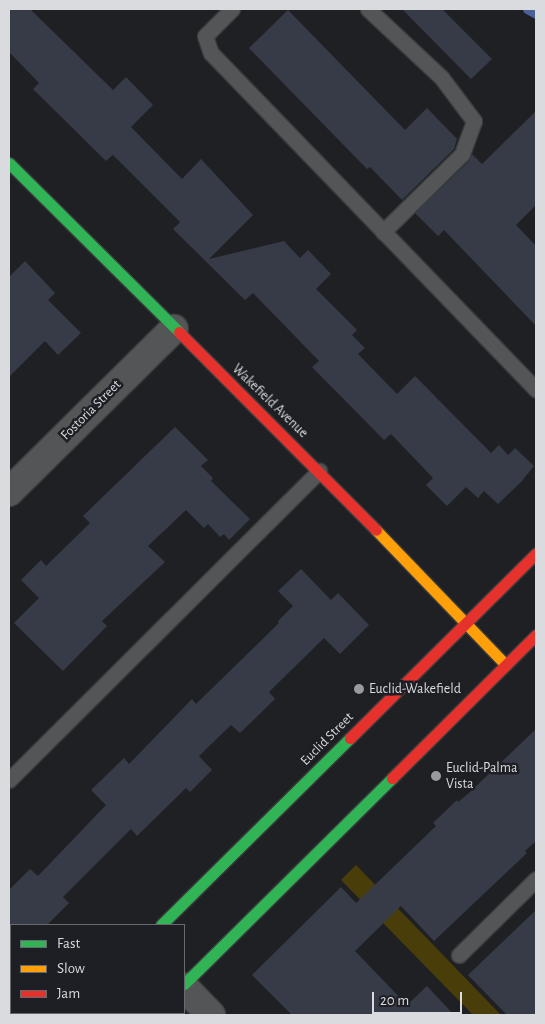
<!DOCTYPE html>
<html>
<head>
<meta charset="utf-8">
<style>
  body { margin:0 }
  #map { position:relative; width:545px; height:1024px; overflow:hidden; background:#1e2023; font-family:"Alegreya Sans",sans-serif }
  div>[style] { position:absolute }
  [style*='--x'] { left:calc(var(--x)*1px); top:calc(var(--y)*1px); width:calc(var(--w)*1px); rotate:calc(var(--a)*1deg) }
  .green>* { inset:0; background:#493d09 }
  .stream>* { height:9px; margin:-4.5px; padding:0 4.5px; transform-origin:4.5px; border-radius:4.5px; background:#4a6297 }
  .building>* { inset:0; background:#373b47 }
  .roads { filter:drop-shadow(1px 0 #3a3c3e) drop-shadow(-1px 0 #3a3c3e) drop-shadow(0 1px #3a3c3e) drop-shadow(0 -1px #3a3c3e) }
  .lane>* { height:15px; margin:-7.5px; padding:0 7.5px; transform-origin:7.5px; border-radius:7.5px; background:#545557 }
  .street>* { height:28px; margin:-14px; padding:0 14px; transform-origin:14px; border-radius:14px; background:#545557 }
  .fast>* { height:11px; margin:-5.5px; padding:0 5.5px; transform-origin:5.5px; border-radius:5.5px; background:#30b455 }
  .slow>* { height:11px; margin:-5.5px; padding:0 5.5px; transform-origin:5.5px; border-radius:5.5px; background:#ff9f0a }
  .jam>* { height:11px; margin:-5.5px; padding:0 5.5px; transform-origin:5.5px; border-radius:5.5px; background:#e5322d }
  .dots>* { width:14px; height:14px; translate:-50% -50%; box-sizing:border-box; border:2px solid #1d1f24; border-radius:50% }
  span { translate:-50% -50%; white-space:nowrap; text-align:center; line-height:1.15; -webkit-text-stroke:5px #1d1f24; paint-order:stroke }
  .street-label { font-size:14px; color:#dadbde }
  .poi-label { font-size:14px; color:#dadbde }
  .left { translate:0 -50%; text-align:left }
  .frame { position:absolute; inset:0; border:10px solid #dadbde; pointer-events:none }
  .legend { position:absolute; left:10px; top:924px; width:175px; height:90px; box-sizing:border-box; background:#1d1f24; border:1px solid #696a6e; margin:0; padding:6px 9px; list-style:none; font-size:15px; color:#dadbde }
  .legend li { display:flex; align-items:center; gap:10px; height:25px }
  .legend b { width:25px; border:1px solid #696a6e }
  .scale { position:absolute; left:372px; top:992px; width:90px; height:22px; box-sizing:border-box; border:2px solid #dadbde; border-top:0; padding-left:6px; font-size:15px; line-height:18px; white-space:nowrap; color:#dadbde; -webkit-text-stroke:4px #1d1f24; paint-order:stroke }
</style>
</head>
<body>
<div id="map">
  <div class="green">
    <div style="clip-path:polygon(356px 865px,501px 1015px,473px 1015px,341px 880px)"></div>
  </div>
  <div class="stream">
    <div style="--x:527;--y:9;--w:10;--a:29"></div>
  </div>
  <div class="building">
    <div style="clip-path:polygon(9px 9px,30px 9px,113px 90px,126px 77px,153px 105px,131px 127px,182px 179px,201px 159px,253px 215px,209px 259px,284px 241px,300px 258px,308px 250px,331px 274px,316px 289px,357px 330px,352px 335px,365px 348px,358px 354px,397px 394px,415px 376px,491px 453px,499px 445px,508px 455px,515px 448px,534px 466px,521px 482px,498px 504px,484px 491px,478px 498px,466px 487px,447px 506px,426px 485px,433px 478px,391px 434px,384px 440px,312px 367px,319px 361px,253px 293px,245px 300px,173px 229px,180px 222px,113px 155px,106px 161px,33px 89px,39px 83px,9px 52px)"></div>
    <div style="clip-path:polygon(402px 9px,442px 9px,492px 59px,471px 79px)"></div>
    <div style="clip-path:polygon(288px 10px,405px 130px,427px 108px,457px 139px,454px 149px,402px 200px,370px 167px,367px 169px,249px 48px)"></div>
    <div style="clip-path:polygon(536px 111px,536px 205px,516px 225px,536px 246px,536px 326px,444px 230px,438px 236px,415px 213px,469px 161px,472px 154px,482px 164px)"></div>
    <div style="clip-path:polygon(25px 261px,55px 293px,48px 300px,81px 333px,58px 355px,45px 341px,9px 377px,9px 277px)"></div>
    <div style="clip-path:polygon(175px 427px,208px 460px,201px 466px,213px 478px,211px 481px,250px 519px,229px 540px,224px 534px,220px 537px,208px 524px,204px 528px,186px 510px,148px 546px,165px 562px,102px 621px,107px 626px,63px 671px,14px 623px,39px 598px,21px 580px,41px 560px,46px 566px,90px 523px,83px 516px)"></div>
    <div style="clip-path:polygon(301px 569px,331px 600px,338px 593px,369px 625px,340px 654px,324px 638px,269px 692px,275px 699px,240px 733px,231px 725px,199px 756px,212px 770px,190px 792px,186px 788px,137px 836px,131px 829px,63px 897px,69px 903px,47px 925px,9px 925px,9px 890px,30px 869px,38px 876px,106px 805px,91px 790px,124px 758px,129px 764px,192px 699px,196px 704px,279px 623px,278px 621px,293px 606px,278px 591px)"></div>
    <div style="clip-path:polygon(536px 729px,536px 841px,525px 851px,527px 853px,434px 941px,401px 906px,355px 951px,407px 1005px,427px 986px,454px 1015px,292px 1015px,252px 975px,341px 887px,356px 903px,436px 826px,433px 823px,457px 800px,458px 802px,469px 793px)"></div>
    <div style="clip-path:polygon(536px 910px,536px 1015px,507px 1015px,468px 975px)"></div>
  </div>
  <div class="roads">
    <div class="lane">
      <div style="--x:232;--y:9;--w:38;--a:135"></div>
      <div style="--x:205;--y:36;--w:18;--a:71"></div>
      <div style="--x:211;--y:53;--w:468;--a:46"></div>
      <div style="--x:368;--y:9;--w:100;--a:43"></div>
      <div style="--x:441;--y:77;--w:55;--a:53.1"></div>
      <div style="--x:474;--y:121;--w:35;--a:110"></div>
      <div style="--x:462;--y:154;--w:111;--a:135.4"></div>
      <div style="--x:9;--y:780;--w:438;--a:-44.9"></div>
      <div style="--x:459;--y:955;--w:108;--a:-44.6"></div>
    </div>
    <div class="street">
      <div style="--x:9;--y:492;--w:232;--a:-44.7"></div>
      <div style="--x:184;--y:987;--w:39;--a:46"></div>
    </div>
    <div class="fast">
      <div style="--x:9;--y:163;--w:240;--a:44.8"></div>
      <div style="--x:161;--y:925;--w:266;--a:-44.7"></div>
      <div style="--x:184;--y:984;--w:293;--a:-44.7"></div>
    </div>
    <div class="slow">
      <div style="--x:376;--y:530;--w:187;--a:46.1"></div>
      <div style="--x:70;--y:1015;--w:3;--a:-45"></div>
      <div style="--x:152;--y:1015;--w:4;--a:-34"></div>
    </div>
    <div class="jam">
      <div style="--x:179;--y:332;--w:279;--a:45.1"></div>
      <div style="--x:350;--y:738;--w:262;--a:-44.8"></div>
      <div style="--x:392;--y:778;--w:203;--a:-44.8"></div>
    </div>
  </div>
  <div class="dots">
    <div style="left:359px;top:689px;background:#989a9d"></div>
    <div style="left:436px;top:776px;background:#989a9d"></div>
  </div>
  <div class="street-label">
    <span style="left:270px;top:401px;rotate:44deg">Wakefield Avenue</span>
    <span style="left:91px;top:410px;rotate:-45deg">Fostoria Street</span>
    <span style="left:327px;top:739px;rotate:-45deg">Euclid Street</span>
  </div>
  <div class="poi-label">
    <span class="left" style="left:369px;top:689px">Euclid-Wakefield</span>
    <span class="left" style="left:446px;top:776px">Euclid-Palma<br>Vista</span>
  </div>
  <div class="frame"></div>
  <ul class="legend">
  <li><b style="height:6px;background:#30b455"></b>Fast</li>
  <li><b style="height:6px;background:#ff9f0a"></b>Slow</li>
  <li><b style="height:6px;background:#e5322d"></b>Jam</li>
  </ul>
  <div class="scale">20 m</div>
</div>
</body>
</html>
